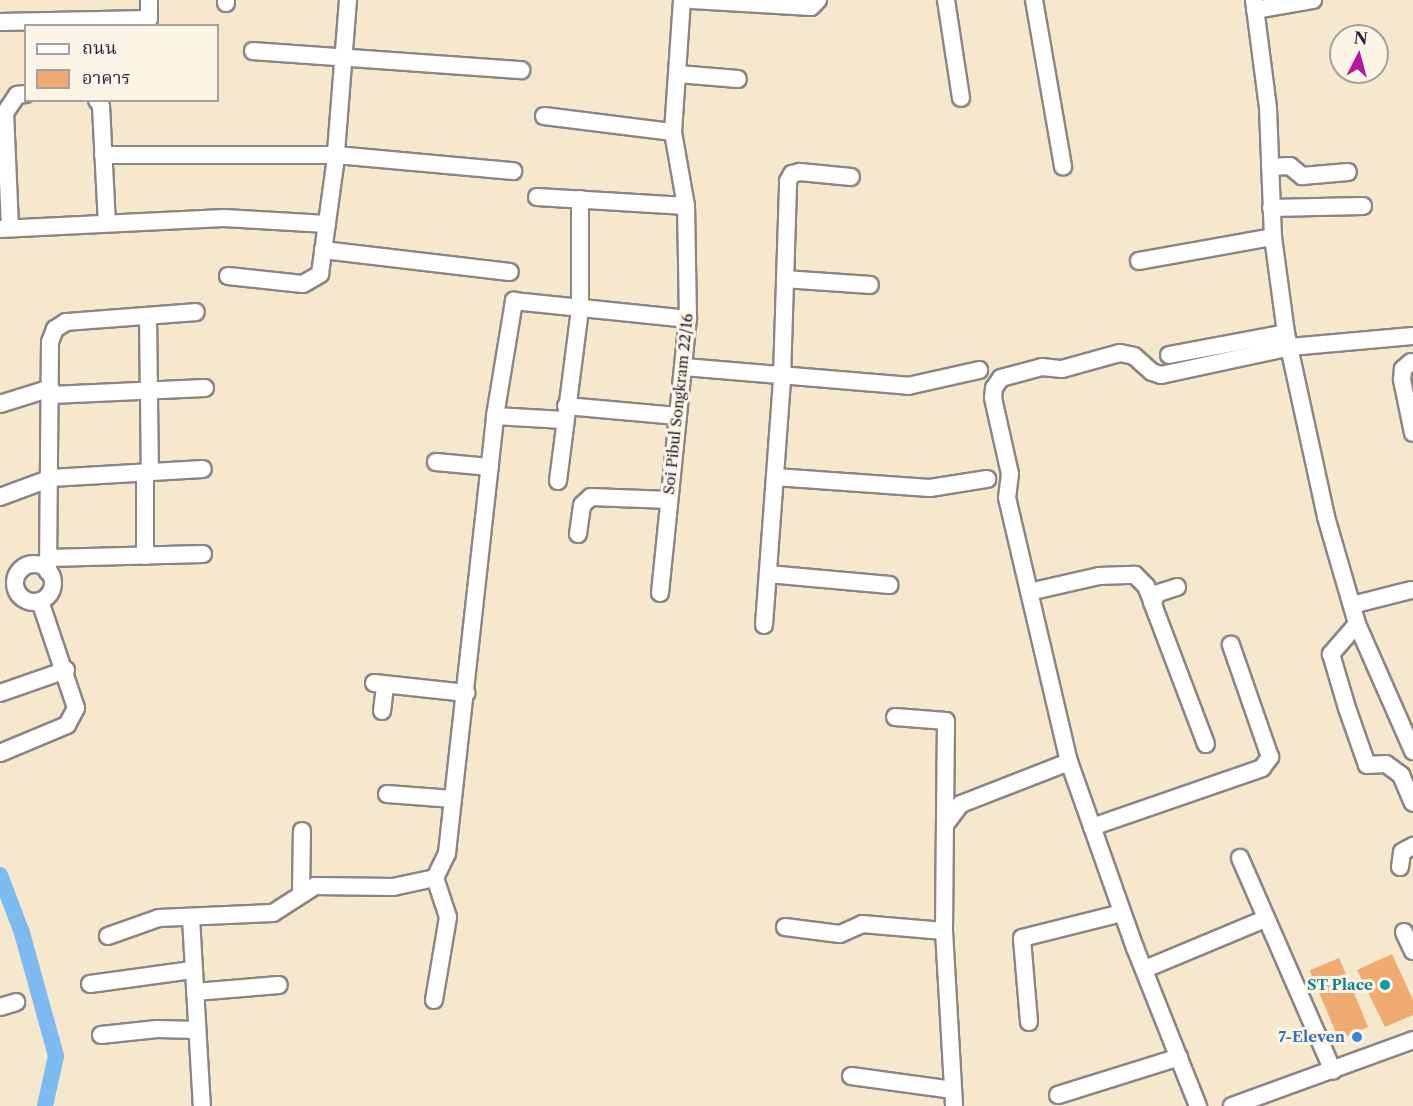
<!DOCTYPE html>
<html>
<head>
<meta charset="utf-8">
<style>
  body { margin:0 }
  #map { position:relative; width:1413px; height:1106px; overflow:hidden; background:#f5e8cd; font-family:"Libre Caslon Text","Noto Serif Thai",serif }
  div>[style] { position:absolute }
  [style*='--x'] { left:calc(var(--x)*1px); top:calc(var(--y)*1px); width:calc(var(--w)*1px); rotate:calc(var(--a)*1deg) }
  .canal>* { height:16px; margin:-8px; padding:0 8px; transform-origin:8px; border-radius:8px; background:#7cbbf0 }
  .building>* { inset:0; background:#f0ab73; transform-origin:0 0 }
  .roads { filter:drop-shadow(2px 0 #8c8584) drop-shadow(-2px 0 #8c8584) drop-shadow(0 2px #8c8584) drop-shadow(0 -2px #8c8584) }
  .minor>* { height:16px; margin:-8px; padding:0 8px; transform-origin:8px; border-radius:8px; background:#fff }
  .minor>.ring { margin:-8px; padding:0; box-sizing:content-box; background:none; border:16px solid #fff; border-radius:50% }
  .dots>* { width:16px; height:16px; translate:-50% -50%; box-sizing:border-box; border:3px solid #fcf5e5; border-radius:50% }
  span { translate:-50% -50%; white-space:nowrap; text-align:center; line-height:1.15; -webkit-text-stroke:6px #fcf5e5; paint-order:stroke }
  .street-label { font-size:15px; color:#22223b }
  .culture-label { font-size:15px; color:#0d838f; font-weight:700 }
  .right { translate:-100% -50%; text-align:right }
  .shop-label { font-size:15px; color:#366cbe; font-weight:700 }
  .legend { position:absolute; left:24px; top:24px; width:195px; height:78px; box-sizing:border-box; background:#fcf5e5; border:2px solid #a5a1a1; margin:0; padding:8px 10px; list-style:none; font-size:18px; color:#22223b }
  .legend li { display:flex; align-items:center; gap:12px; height:30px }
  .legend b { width:30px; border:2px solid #a5a1a1 }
  .north { position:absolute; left:1329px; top:24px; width:60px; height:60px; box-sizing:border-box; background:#fcf5e5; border:2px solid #a5a1a1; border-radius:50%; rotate:6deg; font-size:16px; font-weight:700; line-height:24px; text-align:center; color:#22223b }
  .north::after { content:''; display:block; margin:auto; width:21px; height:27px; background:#b5179e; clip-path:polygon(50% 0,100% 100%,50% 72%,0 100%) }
</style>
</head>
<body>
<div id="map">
  <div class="canal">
    <div style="--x:0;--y:875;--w:62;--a:69.2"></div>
    <div style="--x:22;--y:933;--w:128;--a:74.5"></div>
    <div style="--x:56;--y:1056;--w:51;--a:102.4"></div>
  </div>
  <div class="building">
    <div style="clip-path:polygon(1392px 954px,1413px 1000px,1413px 1015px,1385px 1027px,1357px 970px)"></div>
    <div style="left:1339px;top:958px;width:75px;height:32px;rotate:67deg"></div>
  </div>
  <div class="roads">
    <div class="minor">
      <div style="--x:692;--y:0;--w:119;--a:3.4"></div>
      <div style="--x:811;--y:7;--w:10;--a:-45"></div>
      <div style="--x:946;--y:0;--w:99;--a:81.3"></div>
      <div style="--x:1034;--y:0;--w:169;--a:80.1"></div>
      <div style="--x:1254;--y:0;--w:109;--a:82.6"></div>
      <div style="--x:1268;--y:108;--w:129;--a:87.8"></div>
      <div style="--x:1273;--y:237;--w:97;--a:82.3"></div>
      <div style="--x:1286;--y:333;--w:188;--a:77.7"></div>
      <div style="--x:1326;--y:517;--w:111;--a:73.8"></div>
      <div style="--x:1357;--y:624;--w:139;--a:66.2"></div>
      <div style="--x:226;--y:3;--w:3;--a:-90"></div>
      <div style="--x:1255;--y:10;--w:59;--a:-9.8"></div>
      <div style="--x:0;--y:22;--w:149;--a:-1.2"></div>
      <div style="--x:149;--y:19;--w:19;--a:-90"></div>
      <div style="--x:253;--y:51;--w:269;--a:4.1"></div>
      <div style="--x:678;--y:74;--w:60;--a:4.8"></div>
      <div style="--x:97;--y:100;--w:7;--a:56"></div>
      <div style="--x:101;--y:106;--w:117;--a:87.1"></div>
      <div style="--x:544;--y:116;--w:130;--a:7.1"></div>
      <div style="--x:103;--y:155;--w:233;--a:0"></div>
      <div style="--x:336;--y:155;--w:178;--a:5.2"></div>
      <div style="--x:1270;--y:167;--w:20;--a:-3"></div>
      <div style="--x:1290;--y:166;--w:16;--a:40"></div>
      <div style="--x:1302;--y:176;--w:46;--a:-5"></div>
      <div style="--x:537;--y:197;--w:149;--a:3.5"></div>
      <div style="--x:1271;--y:208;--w:92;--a:-1.2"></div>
      <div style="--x:10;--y:227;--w:114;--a:-92.5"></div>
      <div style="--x:5;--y:113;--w:22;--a:-56"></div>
      <div style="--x:17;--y:95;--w:9;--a:-6"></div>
      <div style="--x:0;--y:229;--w:224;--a:-2.8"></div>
      <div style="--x:224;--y:218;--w:103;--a:3.3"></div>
      <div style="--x:323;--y:250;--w:188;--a:6.7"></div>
      <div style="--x:1139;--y:261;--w:136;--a:-10.2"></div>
      <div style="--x:228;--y:276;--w:75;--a:6.1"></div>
      <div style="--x:303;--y:284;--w:20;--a:-30"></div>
      <div style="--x:320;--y:274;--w:110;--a:-82.2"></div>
      <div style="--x:335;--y:165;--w:166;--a:-85.5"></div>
      <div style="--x:785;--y:279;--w:85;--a:4"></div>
      <div style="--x:148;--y:316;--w:156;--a:89.3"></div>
      <div style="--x:1169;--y:355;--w:119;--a:-10.6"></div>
      <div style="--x:1411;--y:362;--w:11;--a:139"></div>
      <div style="--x:1403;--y:369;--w:11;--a:95"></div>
      <div style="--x:1402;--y:380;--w:54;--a:78.3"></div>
      <div style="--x:684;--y:367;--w:225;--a:4.8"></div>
      <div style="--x:908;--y:386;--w:73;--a:-12.7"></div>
      <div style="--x:51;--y:395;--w:154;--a:-2.6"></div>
      <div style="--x:0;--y:404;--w:53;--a:-17.4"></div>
      <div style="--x:566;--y:406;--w:112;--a:5.1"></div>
      <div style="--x:495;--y:416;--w:69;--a:3.3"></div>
      <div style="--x:436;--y:462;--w:54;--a:5.3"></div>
      <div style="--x:145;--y:472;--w:84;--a:90"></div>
      <div style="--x:775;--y:477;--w:155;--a:4.1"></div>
      <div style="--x:930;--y:488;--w:58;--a:-9"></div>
      <div style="--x:558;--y:481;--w:173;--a:-82.7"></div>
      <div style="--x:580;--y:309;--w:110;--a:-90"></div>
      <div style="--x:0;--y:497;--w:54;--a:-20.4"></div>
      <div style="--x:51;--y:478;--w:152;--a:-3.4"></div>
      <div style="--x:578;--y:534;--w:29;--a:-82"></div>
      <div style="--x:582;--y:505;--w:12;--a:-42"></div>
      <div style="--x:591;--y:497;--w:78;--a:2.2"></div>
      <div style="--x:48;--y:558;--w:155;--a:-1.5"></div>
      <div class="ring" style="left:15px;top:564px;width:22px;height:22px"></div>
      <div style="--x:48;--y:572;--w:230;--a:-89.5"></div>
      <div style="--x:50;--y:342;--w:14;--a:-69"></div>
      <div style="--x:55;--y:329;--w:13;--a:-32"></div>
      <div style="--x:66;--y:322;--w:130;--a:-4.4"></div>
      <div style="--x:768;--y:574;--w:122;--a:5.2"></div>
      <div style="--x:1177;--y:587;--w:20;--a:162"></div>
      <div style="--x:1158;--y:593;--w:11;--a:124"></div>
      <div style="--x:1152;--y:602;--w:152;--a:69.2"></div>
      <div style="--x:1029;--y:592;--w:72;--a:-12.9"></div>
      <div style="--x:1099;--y:576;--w:36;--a:-2"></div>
      <div style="--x:1135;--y:575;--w:16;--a:45"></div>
      <div style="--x:1146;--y:586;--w:22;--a:68"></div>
      <div style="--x:660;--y:593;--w:275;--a:-84.2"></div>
      <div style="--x:688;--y:319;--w:113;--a:-91"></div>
      <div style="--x:686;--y:206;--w:75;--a:-100"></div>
      <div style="--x:673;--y:132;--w:132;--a:-86.1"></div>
      <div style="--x:1352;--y:605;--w:61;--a:-14.3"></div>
      <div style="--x:1357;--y:624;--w:40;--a:131"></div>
      <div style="--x:1331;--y:654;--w:56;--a:73.5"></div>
      <div style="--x:1347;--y:708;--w:60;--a:70.7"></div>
      <div style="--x:1367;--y:765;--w:19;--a:-3"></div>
      <div style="--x:1386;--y:764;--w:19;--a:36"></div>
      <div style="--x:1401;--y:775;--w:30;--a:67"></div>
      <div style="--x:764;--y:625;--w:249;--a:-85.8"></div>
      <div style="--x:782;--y:377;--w:196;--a:-88.2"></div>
      <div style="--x:788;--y:181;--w:8;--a:-60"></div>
      <div style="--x:792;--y:174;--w:8;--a:-14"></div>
      <div style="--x:800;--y:172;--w:51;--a:5.6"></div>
      <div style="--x:374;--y:683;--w:93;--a:6.2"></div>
      <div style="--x:0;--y:693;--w:70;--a:-19.2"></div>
      <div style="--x:382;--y:711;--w:26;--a:-83"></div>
      <div style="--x:895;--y:717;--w:51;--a:4.5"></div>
      <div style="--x:946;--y:721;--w:104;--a:90.6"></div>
      <div style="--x:0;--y:753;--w:73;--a:-22.7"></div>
      <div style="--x:67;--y:725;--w:19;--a:-62"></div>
      <div style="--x:76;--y:708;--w:113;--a:-108.6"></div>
      <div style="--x:387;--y:794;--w:66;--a:4.3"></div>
      <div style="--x:1092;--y:827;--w:180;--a:-19.1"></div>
      <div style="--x:1262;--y:768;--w:14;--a:-54"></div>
      <div style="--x:1270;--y:757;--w:119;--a:-109.2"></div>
      <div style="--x:1240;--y:858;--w:232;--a:66.4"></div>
      <div style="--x:1400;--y:867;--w:15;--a:-82"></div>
      <div style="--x:1402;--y:852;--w:13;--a:-29"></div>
      <div style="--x:301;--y:893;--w:62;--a:-89.1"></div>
      <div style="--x:191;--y:918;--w:188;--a:86.7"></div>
      <div style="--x:785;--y:927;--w:55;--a:7.3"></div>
      <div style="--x:840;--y:934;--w:24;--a:-24"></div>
      <div style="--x:862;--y:924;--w:82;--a:4.9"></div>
      <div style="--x:944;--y:931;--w:175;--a:86.7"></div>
      <div style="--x:944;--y:931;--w:106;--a:-89.5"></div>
      <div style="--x:945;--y:825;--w:26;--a:-53"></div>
      <div style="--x:961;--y:804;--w:116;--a:-21.3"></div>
      <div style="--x:1404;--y:932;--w:21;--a:65"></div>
      <div style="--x:108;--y:936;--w:54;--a:-19.4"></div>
      <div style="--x:159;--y:918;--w:114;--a:-2.5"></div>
      <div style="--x:273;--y:913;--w:50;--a:-32.7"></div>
      <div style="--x:315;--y:886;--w:78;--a:0.7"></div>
      <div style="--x:393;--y:887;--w:43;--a:-12.1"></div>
      <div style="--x:435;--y:878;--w:28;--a:-64"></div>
      <div style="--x:447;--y:853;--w:440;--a:-83.7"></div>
      <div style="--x:495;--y:416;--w:117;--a:-80.6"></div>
      <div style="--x:514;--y:301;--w:175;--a:5.9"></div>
      <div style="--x:1145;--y:969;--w:130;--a:-22.6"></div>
      <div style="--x:90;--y:984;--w:103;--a:-7.8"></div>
      <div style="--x:195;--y:992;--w:84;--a:-4.8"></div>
      <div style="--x:434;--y:1000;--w:84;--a:-80.4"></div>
      <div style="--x:448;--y:917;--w:41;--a:-108.4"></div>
      <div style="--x:0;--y:1007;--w:17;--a:-17"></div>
      <div style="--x:1029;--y:1022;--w:84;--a:-94.8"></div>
      <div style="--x:1022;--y:938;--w:103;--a:-14"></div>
      <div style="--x:101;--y:1035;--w:56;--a:-6.1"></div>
      <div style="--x:157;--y:1029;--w:40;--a:1.4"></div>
      <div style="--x:851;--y:1076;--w:103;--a:7.8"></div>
      <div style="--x:1058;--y:1095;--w:127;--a:-17.4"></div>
      <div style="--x:1198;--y:1106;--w:170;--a:-111.7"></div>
      <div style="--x:1135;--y:948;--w:197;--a:-109.5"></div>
      <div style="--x:1069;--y:762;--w:271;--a:-103.2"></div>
      <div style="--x:1007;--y:498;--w:24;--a:-83"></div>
      <div style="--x:1010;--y:474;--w:78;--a:-102.6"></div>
      <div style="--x:993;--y:398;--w:10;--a:-84"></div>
      <div style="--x:994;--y:388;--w:12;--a:-55"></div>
      <div style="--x:1001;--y:378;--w:42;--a:-15"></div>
      <div style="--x:1042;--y:367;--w:20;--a:6"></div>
      <div style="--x:1062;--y:369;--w:60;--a:-15.4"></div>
      <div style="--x:1120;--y:353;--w:14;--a:12"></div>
      <div style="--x:1134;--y:356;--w:24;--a:42"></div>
      <div style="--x:1152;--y:372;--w:9;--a:18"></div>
      <div style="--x:1161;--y:375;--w:132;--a:-12.2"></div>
      <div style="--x:1290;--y:347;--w:123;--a:-5.1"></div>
      <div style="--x:1232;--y:1106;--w:193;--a:-20"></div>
    </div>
  </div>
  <div class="dots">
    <div style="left:1385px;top:985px;background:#0f9aa8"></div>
    <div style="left:1357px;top:1037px;background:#3f7fe0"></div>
  </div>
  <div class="street-label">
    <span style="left:678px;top:404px;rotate:-84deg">Soi Pibul Songkram 22/16</span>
  </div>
  <div class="culture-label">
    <span class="right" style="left:1373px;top:985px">ST Place</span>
  </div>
  <div class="shop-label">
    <span class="right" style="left:1345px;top:1037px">7-Eleven</span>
  </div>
  <ul class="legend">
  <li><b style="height:8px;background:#fff"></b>ถนน</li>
  <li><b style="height:16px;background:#f0ab73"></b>อาคาร</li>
  </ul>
  <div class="north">N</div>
</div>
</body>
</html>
